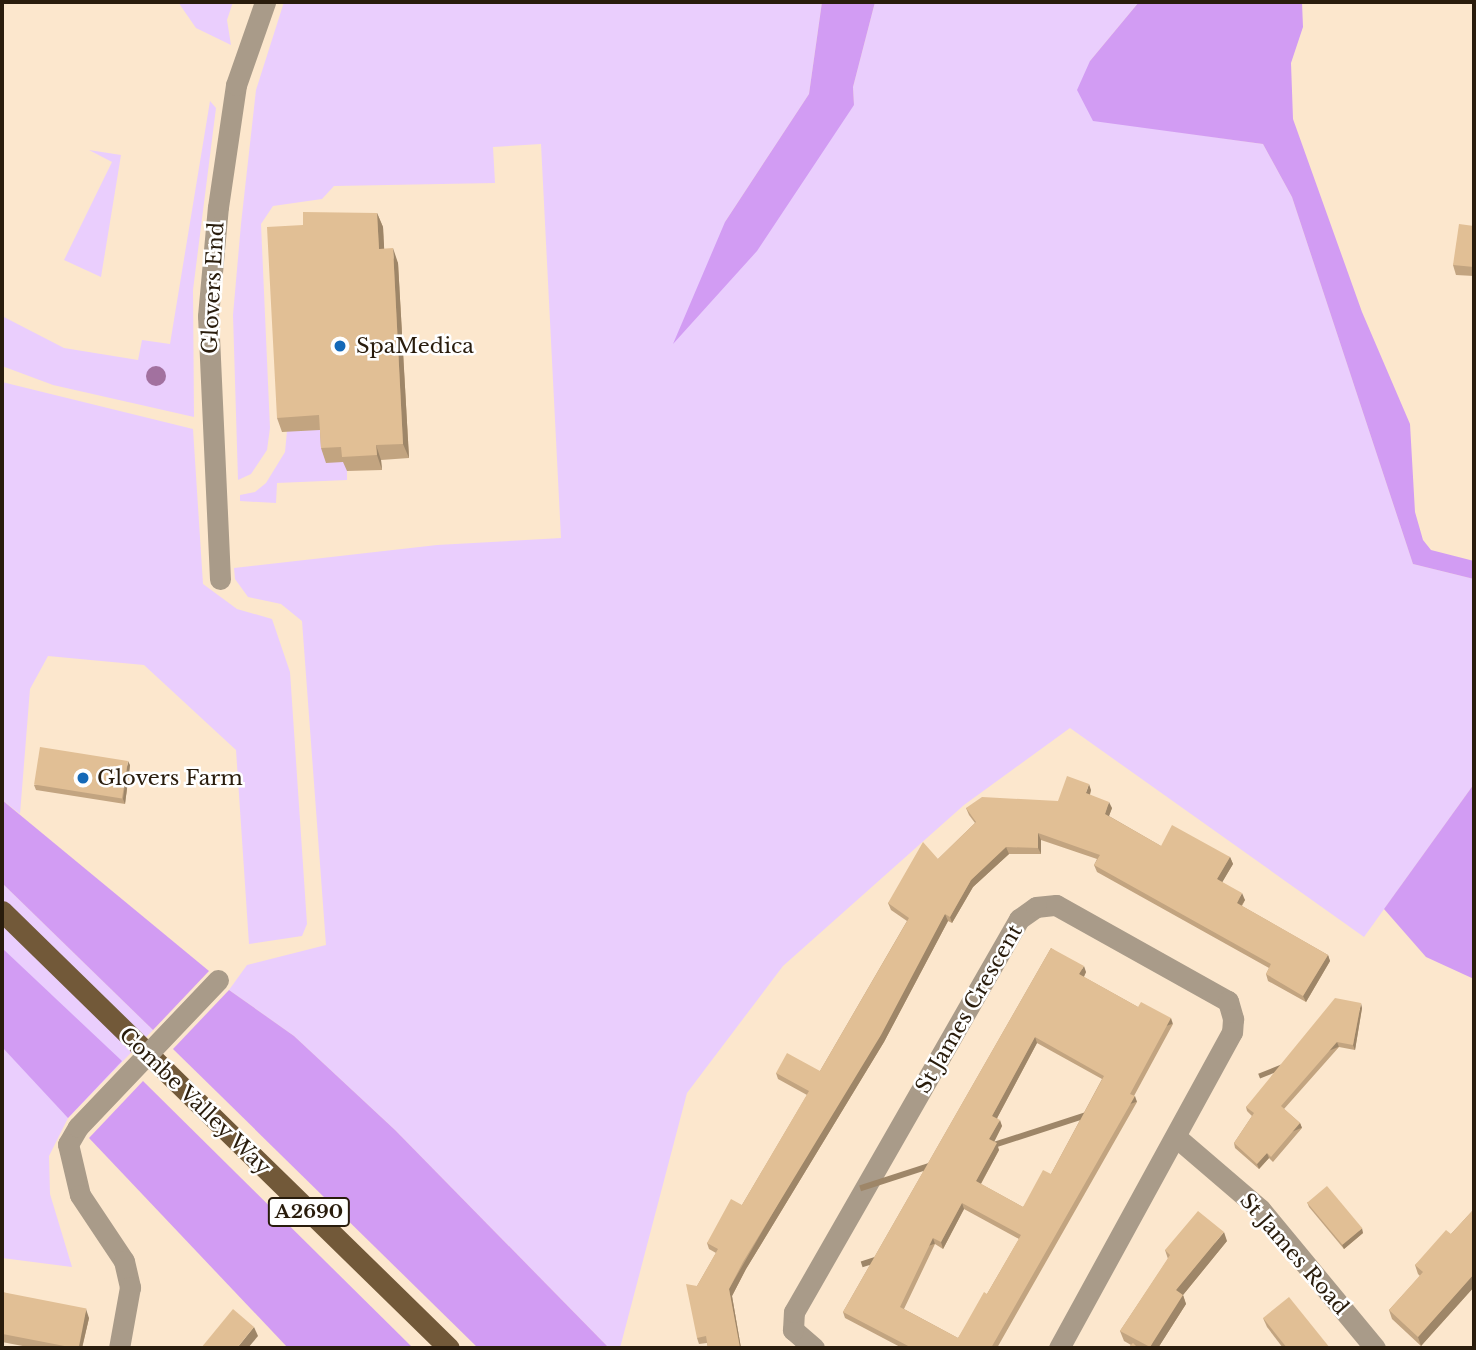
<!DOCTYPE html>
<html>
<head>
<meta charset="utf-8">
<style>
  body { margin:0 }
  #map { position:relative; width:1476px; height:1350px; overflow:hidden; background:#fce7cd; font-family:"Libre Baskerville",serif }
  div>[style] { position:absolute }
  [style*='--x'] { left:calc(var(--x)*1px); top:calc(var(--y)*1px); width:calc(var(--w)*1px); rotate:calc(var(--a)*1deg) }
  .green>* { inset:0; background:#eacefd }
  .forest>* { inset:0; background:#d29cf3 }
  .minor>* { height:21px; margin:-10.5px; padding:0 10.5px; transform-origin:10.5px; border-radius:10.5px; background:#a99b89 }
  .major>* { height:21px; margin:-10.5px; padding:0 10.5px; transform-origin:10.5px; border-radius:10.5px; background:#725939 }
  .minor-bridge>* { height:21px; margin:-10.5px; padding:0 10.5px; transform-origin:10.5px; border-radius:10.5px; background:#a99b89 }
  .trees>* { width:20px; height:20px; margin:-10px; border-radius:50%; background:#a2719f }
  .wall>* { inset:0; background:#c2a480 }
  .shaded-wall>* { inset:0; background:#9e8668; transform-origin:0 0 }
  .building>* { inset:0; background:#e1bf95; transform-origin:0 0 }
  .dots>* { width:19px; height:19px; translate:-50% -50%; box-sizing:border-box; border:4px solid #fff; border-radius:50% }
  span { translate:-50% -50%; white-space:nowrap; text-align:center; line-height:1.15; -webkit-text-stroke:5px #fff; paint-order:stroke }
  .shield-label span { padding:2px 5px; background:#fff; border:2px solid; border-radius:5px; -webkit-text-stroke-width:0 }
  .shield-label { font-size:19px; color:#291c0c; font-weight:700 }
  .street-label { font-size:21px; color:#291c0c }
  .poi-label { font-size:21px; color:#291c0c }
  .left { translate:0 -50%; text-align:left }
  .frame { position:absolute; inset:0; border:4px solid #291c0c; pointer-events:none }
</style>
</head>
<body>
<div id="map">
  <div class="green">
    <div style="clip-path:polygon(178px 2px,233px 2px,227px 20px,231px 45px,196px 28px)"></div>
    <div style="clip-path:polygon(284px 2px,822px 2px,809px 94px,725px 222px,854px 105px,853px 87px,875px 2px,1139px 2px,1090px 61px,1093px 120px,1263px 144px,1292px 197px,1413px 564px,1474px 579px,1474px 784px,1364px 937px,1070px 728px,964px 805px,783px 966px,687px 1093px,620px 1348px,609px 1348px,395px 1130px,294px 1036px,229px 990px,247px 965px,326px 945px,302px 621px,281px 604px,248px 597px,235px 579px,234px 568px,437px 545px,561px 538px,541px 144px,493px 147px,495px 183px,334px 186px,322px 199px,273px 206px,261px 224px,270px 428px,267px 450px,251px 474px,238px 480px,233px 315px,241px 224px,256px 90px)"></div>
    <div style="clip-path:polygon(210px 101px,216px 108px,193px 290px,194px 417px,53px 385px,2px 366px,2px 316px,64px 348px,138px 360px,142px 340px,170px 344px)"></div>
    <div style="clip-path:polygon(89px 150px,121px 155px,101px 277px,64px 260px,112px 162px)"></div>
    <div style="clip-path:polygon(2px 382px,193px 429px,203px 584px,237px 609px,272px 619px,290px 672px,307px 924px,302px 936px,249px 944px,236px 750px,144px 665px,48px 656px,30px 689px,20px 814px,2px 800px)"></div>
    <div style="clip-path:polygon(324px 429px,347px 461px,347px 480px,277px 483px,276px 503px,240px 501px,240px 495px,255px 492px,266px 483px,285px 452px,287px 431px)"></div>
    <div style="clip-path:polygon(2px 883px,153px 1030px,68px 1118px,49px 1156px,50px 1194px,72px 1267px,2px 1258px)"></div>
  </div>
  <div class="forest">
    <div style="clip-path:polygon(822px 2px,875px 2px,853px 87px,854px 105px,757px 251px,673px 344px,725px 222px,809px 94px)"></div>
    <div style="clip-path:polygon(1139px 2px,1302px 2px,1303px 27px,1291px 63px,1293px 119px,1362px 312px,1410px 424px,1415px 512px,1423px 540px,1431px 550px,1474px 561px,1474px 579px,1413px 564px,1292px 197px,1263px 144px,1093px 121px,1077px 90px,1090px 61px)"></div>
    <div style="clip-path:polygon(1474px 784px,1474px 979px,1426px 957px,1384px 909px)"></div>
    <div style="clip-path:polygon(2px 800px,209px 971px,153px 1030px,2px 883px)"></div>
    <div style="clip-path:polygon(2px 948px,122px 1061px,68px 1118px,2px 1047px)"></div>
    <div style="clip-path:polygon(229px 990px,294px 1036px,395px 1130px,609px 1348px,478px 1348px,173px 1049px)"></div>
    <div style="clip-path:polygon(143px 1081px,413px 1348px,288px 1348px,89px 1138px)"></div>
  </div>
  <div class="minor">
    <div style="--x:220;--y:579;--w:263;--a:-92.6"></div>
    <div style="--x:208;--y:316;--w:109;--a:-84.8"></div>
    <div style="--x:218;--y:207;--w:123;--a:-81.6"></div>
    <div style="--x:236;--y:85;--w:88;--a:-70.7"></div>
    <div style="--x:78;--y:1127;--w:20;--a:120"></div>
    <div style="--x:68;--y:1144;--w:52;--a:76.8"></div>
    <div style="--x:80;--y:1195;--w:79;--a:56.3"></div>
    <div style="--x:124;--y:1261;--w:27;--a:77"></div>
    <div style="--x:130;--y:1287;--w:62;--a:100.2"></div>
    <div style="--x:1176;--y:1137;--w:111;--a:40.6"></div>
    <div style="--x:1260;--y:1209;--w:180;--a:50.4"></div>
    <div style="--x:814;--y:1348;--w:28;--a:-139"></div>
    <div style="--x:793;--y:1330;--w:18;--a:-87"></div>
    <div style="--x:794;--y:1312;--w:453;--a:-60.2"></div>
    <div style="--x:1019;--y:919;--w:21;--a:-35"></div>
    <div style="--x:1036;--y:907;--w:20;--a:-6"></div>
    <div style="--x:1056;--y:905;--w:197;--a:29.2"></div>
    <div style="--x:1228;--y:1001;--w:19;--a:74"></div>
    <div style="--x:1233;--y:1019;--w:13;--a:94"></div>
    <div style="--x:1232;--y:1032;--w:360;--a:118.7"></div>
  </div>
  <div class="major">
    <div style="--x:2;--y:911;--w:625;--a:44.35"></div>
  </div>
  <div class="minor-bridge">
    <div style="--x:78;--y:1127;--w:203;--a:-46.4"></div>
  </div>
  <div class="trees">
    <div style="left:156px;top:376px"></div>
  </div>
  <div class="wall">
    <div style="clip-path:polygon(377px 213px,383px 227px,384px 249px,398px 263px,409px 458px,381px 460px,382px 470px,347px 471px,343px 462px,326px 463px,321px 448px,320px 430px,282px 432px,277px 418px,303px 225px)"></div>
    <div style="clip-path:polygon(1474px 226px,1474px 276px,1456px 275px,1453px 265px)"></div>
    <div style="clip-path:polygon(130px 765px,125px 804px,36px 790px,34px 785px)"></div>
    <div style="clip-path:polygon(1091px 790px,1090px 795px,1112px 808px,1109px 816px,1161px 846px,1230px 857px,1233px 864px,1222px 882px,1245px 900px,1242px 906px,1328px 955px,1330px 961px,1306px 1002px,1268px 981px,1266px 974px,1269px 968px,1097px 872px,1094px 865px,1097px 859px,1041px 840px,1041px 854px,1009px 854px,973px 887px,952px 923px,948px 921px,884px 1042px,746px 1269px,732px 1296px,741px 1348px,708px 1348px,707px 1343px,699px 1344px,697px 1338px,697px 1286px,716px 1253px,709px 1249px,707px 1243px,742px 1205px,807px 1095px,778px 1079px,776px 1073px,820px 1071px,907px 921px,891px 910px,888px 903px,938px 859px,975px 823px,969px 815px,966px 808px,1058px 801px)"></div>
    <div style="clip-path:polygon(evenodd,1051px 948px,1086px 972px,1084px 977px,1138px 1007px,1173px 1024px,1134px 1096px,1137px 1102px,997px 1348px,902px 1348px,845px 1318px,843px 1312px,1051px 948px,1037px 1043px,1102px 1079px,1051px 1174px,1023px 1207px,981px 1184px,999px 1150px,994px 1142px,1002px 1126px,997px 1118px,1037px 1043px,1051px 948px,964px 1209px,1019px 1239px,987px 1294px,958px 1338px,904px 1309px,935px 1244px,943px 1249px,964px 1209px)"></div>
    <div style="clip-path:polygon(1362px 1008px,1355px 1050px,1339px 1047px,1284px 1109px,1300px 1123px,1302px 1128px,1273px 1162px,1269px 1158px,1259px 1169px,1235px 1148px,1234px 1143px,1252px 1116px,1247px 1111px,1246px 1107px)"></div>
    <div style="clip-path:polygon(1307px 1202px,1363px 1233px,1344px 1249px,1309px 1207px)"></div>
    <div style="clip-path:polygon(1474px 1209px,1474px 1287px,1421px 1346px,1392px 1319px,1389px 1310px,1420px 1276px,1418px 1274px,1415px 1265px,1451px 1234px)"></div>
    <div style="clip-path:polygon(1227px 1241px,1183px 1295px,1186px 1304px,1158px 1348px,1128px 1348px,1131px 1345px,1124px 1341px,1120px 1331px,1168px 1259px,1165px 1250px)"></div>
    <div style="clip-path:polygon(2px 1292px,89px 1318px,82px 1348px,33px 1348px,2px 1342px)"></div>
    <div style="clip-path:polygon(1263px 1318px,1330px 1348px,1283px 1348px,1267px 1327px)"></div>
  </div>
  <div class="shaded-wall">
    <div style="clip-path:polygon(377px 213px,383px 227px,385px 264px,379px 249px)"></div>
    <div style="clip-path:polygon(393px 248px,398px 263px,409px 458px,403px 444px)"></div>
    <div style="clip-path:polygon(376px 445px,381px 460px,382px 470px,377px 455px)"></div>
    <div style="clip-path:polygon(128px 761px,130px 765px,125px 804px,123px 799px)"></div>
    <div style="clip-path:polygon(1089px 784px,1091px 790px,1088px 800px,1086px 793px)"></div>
    <div style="clip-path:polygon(1109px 802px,1112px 808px,1107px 821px,1105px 814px)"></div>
    <div style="clip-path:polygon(1038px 833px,1041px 840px,1041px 854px,1038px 848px)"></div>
    <div style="clip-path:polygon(1006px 847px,1009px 854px,973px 887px,952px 923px,950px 917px,971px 880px)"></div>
    <div style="clip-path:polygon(1230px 857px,1233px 864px,1220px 886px,1217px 879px)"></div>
    <div style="clip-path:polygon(1242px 893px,1245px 900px,1239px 909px,1237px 903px)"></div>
    <div style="clip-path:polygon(945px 914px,948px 921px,884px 1042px,746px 1269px,732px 1296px,741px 1348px,740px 1348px,729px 1289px)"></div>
    <div style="clip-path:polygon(1328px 955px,1330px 961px,1306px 1002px,1303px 996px)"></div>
    <div style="clip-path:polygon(1084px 966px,1086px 972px,1082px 980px,1079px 974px)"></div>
    <div style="clip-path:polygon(1361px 1003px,1362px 1008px,1355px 1050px,1353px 1045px)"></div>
    <div style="left:1171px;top:1018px;width:6px;height:86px;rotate:72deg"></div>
    <div style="clip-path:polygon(1035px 1037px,1037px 1043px,995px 1122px,992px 1116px)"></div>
    <div style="left:1337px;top:1042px;width:5px;height:85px;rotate:68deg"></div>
    <div style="left:1135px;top:1096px;width:6px;height:290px;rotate:72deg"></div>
    <div style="clip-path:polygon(1000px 1120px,1002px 1126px,992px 1146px,989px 1139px)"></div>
    <div style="left:1300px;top:1123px;width:5px;height:45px;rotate:68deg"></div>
    <div style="clip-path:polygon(997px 1143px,999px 1150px,979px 1187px,976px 1181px)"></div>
    <div style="clip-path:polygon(1267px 1153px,1269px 1158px,1259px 1169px,1257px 1164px)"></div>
    <div style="clip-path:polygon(962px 1203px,964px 1209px,943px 1249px,941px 1242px)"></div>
    <div style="clip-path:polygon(1362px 1228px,1363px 1233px,1344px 1249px,1342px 1245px)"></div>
    <div style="clip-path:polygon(1224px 1232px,1227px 1241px,1183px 1295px,1186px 1304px,1158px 1348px,1150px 1348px,1176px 1290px)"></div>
    <div style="left:933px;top:1238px;width:6px;height:76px;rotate:72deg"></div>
    <div style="clip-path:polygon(1474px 1274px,1474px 1287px,1421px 1346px,1418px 1337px)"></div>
    <div style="clip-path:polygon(86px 1309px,89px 1318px,82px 1348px,77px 1348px)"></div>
    <div style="clip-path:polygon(254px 1327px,258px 1336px,248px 1348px,237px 1348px)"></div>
  </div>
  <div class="building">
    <div style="clip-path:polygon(303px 212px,377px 213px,379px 249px,393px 248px,403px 444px,376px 445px,377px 455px,342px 457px,341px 447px,321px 448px,319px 415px,277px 418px,267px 227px,303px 225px)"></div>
    <div style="clip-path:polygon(1459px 224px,1474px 226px,1474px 267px,1453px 265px)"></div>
    <div style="left:40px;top:747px;width:89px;height:38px;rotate:9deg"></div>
    <div style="clip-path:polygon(1067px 776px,1089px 784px,1086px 793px,1109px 802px,1105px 814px,1161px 846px,1172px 825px,1230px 857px,1217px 879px,1242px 893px,1237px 903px,1328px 955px,1303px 996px,1266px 974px,1271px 964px,1094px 865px,1100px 855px,1038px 833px,1038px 848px,1006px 847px,971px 880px,950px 917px,945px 914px,881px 1035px,743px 1262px,729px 1289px,740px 1348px,708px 1348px,706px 1336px,697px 1338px,686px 1284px,697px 1286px,718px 1249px,707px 1243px,731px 1199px,742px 1205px,809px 1091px,776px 1073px,787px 1053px,820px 1071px,909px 918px,888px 903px,923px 842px,938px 859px,976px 822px,966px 808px,982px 797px,1058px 801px)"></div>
    <div style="clip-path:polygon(evenodd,1051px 948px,1084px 966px,1079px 974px,1138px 1007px,1141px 1002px,1171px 1018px,1130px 1094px,1135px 1096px,991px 1348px,912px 1348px,843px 1312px,1051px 948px,1035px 1037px,1104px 1076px,1051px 1174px,1043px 1170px,1023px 1207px,976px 1181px,997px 1143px,989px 1139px,1000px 1120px,992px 1116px,1035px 1037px,1051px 948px,962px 1203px,1021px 1235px,987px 1294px,984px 1292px,958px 1338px,900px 1307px,933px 1238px,941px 1242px,962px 1203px)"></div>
    <div style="clip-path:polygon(1335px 998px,1361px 1003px,1353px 1045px,1337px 1042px,1281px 1106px,1300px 1123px,1271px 1157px,1267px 1153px,1257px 1164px,1234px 1143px,1254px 1113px,1246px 1107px)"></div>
    <div style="left:1327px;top:1186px;width:55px;height:26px;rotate:50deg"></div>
    <div style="clip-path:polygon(1474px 1209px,1474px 1274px,1418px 1337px,1389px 1310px,1423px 1272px,1415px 1265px,1446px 1230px,1451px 1234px)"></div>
    <div style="clip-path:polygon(1198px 1211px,1224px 1232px,1176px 1290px,1183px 1295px,1150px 1347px,1120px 1331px,1170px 1255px,1165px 1250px)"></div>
    <div style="left:2px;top:1292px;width:86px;height:41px;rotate:11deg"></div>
    <div style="clip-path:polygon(1289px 1297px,1330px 1348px,1287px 1348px,1263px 1318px)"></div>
    <div style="clip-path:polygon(233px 1309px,254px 1327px,237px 1348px,201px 1348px)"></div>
    <div style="clip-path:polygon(1133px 1343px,1138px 1348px,1128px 1348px)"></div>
  </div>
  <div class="dots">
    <div style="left:340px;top:346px;background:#1569b7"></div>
    <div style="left:83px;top:778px;background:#1569b7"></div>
  </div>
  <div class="shield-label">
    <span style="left:309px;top:1212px">A2690</span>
  </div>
  <div class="street-label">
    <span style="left:213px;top:288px;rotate:-87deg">Glovers End</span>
    <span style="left:969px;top:1009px;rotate:-60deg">St James Crescent</span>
    <span style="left:195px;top:1101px;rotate:44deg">Combe Valley Way</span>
    <span style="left:1294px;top:1254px;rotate:49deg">St James Road</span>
  </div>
  <div class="poi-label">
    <span class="left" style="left:356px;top:346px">SpaMedica</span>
    <span class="left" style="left:97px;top:778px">Glovers Farm</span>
  </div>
  <div class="frame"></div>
</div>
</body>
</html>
